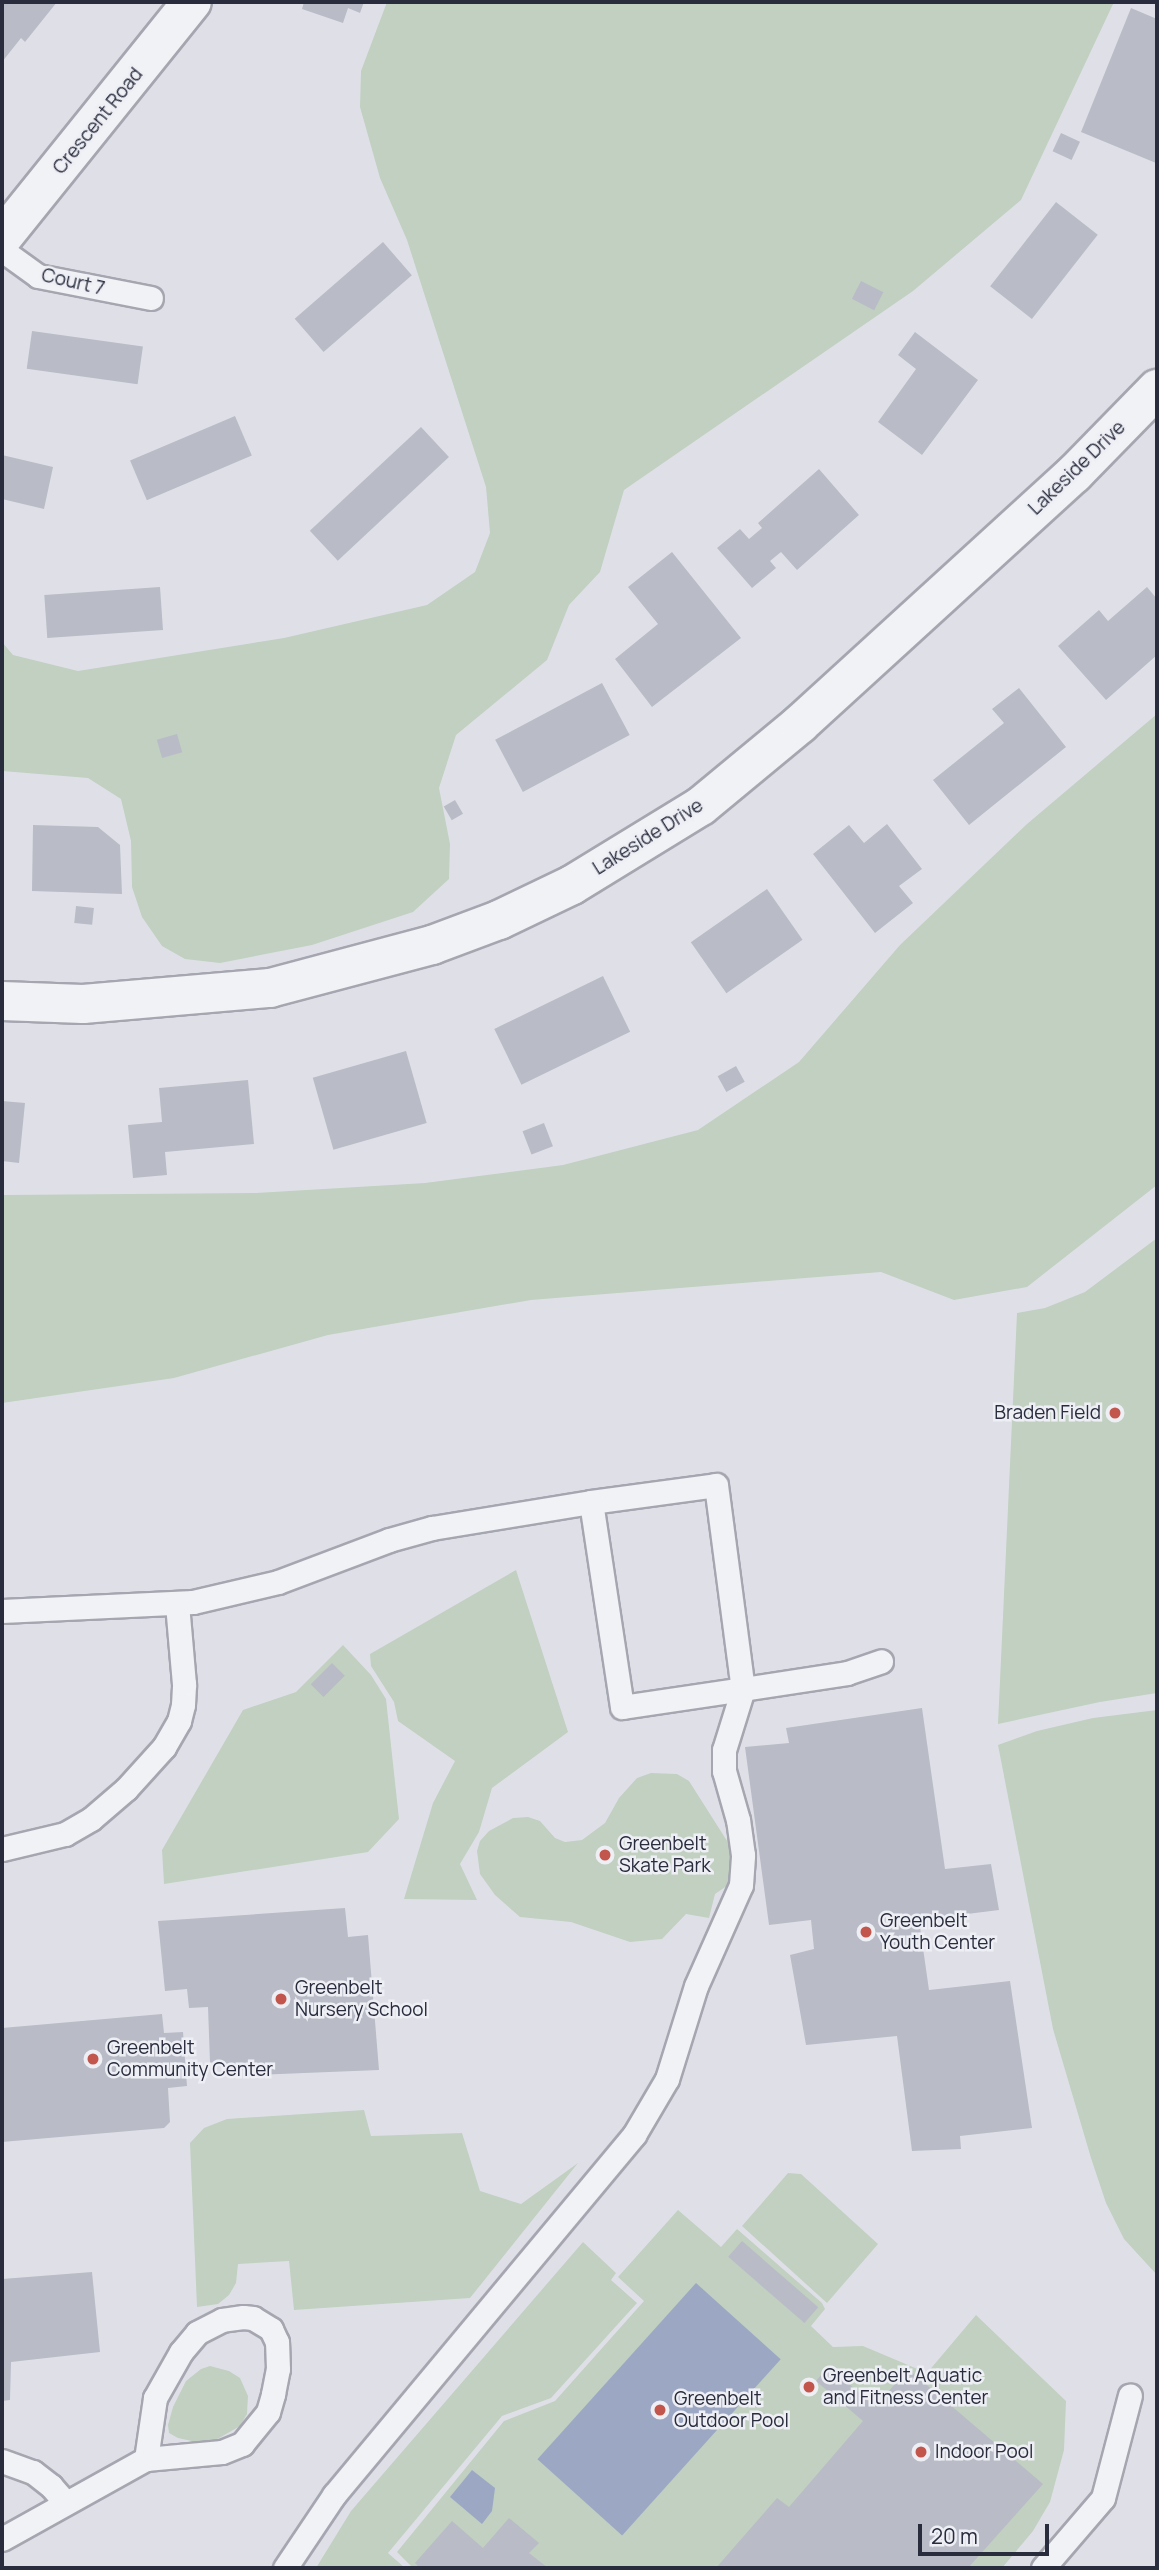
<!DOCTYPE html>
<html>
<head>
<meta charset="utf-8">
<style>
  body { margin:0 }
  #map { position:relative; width:1159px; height:2570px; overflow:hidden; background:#dfe0e7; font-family:Manrope,sans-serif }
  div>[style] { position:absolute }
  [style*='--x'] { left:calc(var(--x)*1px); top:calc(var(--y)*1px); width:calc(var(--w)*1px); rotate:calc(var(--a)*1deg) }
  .green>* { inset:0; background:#c1d0c1 }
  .water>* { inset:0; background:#9ca7c4; transform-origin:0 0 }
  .building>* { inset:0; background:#b9bbc6; transform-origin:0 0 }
  .roads { filter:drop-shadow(2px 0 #a5a6b0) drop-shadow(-2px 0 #a5a6b0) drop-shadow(0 2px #a5a6b0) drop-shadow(0 -2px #a5a6b0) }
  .lane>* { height:23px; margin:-11.5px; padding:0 11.5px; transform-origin:11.5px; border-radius:11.5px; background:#f1f2f5 }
  .street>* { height:38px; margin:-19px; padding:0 19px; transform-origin:19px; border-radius:19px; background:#f1f2f5 }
  .dots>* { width:19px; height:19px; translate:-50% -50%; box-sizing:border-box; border:4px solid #eeeff5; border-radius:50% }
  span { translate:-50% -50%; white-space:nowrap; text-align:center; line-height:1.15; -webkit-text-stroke:5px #eeeff5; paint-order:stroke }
  .street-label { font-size:19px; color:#292c3c }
  .poi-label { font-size:19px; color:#292c3c }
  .right { translate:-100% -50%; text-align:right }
  .left { translate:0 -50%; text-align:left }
  .frame { position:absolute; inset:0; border:4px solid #292c3c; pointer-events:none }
  .scale { position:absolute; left:918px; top:2524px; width:131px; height:32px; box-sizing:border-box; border:4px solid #292c3c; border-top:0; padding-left:9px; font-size:21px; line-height:24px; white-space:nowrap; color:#292c3c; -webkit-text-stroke:5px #eeeff5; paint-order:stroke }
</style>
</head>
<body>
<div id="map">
  <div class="green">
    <div style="clip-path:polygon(387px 2px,1114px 2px,1021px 200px,913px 291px,624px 490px,600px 572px,569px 605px,547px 660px,456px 735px,439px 788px,450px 844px,449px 879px,413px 912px,312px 945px,220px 963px,185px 959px,162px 946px,142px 917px,132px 887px,131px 841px,121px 799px,88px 778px,2px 771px,2px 642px,13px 655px,78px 671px,284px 638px,427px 605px,475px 572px,490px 533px,486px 487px,407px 240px,380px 178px,360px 107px,361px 71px)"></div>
    <div style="clip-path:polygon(1157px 714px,1157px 1185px,1027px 1287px,954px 1300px,881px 1272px,531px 1300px,328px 1335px,174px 1378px,2px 1403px,2px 1195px,256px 1193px,425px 1183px,563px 1165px,698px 1130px,799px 1062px,900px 945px,1027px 824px)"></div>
    <div style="clip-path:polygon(1157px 1238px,1157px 1693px,1100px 1702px,998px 1724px,1017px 1313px,1045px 1308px,1085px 1292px)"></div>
    <div style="clip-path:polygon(516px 1570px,568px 1732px,492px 1788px,479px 1832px,460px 1864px,477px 1900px,404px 1899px,433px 1803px,455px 1761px,398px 1721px,394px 1702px,371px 1666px,370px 1654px)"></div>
    <div style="clip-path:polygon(343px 1645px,371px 1675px,386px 1699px,399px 1819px,368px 1852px,164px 1884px,162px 1850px,243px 1710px,296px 1692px)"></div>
    <div style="clip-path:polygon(1157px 1710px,1157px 2275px,1124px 2239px,1106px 2203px,1091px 2158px,1053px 2029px,998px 1745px,1037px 1731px,1093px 1718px)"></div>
    <div style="clip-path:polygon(651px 1773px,677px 1774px,689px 1781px,729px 1844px,736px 1867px,734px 1881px,715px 1894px,709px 1918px,686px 1914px,662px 1939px,630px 1942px,571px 1922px,520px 1917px,495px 1895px,480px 1874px,477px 1851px,480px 1841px,489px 1831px,513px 1818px,528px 1817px,540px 1821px,555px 1838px,565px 1842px,582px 1840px,605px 1823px,619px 1798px,637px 1778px)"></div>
    <div style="clip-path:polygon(364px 2110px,371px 2136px,462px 2133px,480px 2191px,521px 2204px,578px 2163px,470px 2298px,294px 2310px,289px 2261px,238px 2264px,236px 2283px,229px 2295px,218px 2304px,197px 2307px,190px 2143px,204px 2128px,227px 2119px)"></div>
    <div style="clip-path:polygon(788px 2173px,801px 2174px,878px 2244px,827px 2303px,742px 2226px)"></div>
    <div style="clip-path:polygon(678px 2210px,721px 2247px,737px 2229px,822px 2303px,825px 2309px,811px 2326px,833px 2347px,863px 2346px,927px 2373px,976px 2315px,1066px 2401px,1064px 2450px,1050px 2502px,1033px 2531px,1002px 2568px,413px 2568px,397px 2552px,504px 2421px,555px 2401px,644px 2301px,618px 2277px)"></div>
    <div style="clip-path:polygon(583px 2242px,616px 2273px,611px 2280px,637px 2303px,551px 2398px,502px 2416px,388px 2553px,405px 2568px,316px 2568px,351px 2511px)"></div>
    <div style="clip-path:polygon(210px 2366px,229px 2371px,240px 2378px,248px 2396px,247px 2414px,240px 2426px,214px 2441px,201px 2443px,178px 2438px,169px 2433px,168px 2425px,173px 2407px,186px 2381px,201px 2369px)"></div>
  </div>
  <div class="water">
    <div style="left:696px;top:2283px;width:114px;height:237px;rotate:42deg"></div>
    <div style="clip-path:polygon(472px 2470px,495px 2488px,492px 2511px,482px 2524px,450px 2497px)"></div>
  </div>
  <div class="building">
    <div style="clip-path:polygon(2px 2px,57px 2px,25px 42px,21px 38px,2px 62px)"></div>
    <div style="clip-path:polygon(304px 2px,364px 2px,360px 13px,348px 8px,343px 23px,302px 9px)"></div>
    <div style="clip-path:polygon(1131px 8px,1157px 19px,1156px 163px,1081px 132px)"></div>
    <div style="left:1061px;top:133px;width:21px;height:20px;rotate:25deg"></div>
    <div style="left:1056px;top:202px;width:53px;height:107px;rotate:38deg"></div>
    <div style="left:383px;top:242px;width:44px;height:117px;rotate:49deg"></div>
    <div style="left:861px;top:281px;width:25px;height:20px;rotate:27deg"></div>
    <div style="left:32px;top:331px;width:112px;height:38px;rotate:8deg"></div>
    <div style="clip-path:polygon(915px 332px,978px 380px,922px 455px,878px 422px,916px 369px,898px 355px)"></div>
    <div style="left:235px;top:416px;width:43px;height:114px;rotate:67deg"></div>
    <div style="left:421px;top:427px;width:41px;height:152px;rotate:47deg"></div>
    <div style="clip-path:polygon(2px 455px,53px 467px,44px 509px,2px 499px)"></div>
    <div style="clip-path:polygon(819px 469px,859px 515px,797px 570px,781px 552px,770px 561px,776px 568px,752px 588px,717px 548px,740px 529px,749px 539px,762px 528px,758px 523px)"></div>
    <div style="clip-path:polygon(672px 552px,741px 638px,652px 707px,615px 659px,658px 624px,628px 587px)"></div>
    <div style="left:160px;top:587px;width:43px;height:116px;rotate:86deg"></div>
    <div style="clip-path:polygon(1147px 587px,1157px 599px,1157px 655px,1106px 700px,1058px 646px,1099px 610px,1108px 621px)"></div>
    <div style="left:602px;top:683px;width:59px;height:121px;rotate:62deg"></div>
    <div style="clip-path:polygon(1019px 688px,1066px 747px,969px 825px,933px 780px,1004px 723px,992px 709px)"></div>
    <div style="left:177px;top:734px;width:19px;height:21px;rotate:74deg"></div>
    <div style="left:455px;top:800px;width:16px;height:13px;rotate:60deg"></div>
    <div style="clip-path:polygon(887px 824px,922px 869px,899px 886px,913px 903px,875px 933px,813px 854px,849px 825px,864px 843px)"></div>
    <div style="clip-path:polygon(33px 825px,98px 827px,120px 845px,122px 894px,32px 891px)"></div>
    <div style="left:767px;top:889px;width:62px;height:93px;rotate:55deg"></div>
    <div style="left:76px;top:906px;width:18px;height:17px;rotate:6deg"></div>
    <div style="left:603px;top:976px;width:62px;height:121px;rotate:64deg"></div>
    <div style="left:406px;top:1051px;width:75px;height:97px;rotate:74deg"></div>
    <div style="left:736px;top:1066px;width:18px;height:21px;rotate:61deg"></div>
    <div style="clip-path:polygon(248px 1080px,254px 1144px,165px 1152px,167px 1175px,133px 1178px,128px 1125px,162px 1122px,159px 1088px)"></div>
    <div style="clip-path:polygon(2px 1101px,25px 1103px,19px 1163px,2px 1161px)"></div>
    <div style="left:544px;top:1123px;width:25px;height:23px;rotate:69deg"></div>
    <div style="left:332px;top:1663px;width:18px;height:30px;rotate:45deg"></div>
    <div style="clip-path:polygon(922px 1708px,945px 1869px,991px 1864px,999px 1910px,919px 1920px,929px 1990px,1010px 1981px,1032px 2128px,960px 2136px,961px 2149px,912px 2151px,897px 2036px,806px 2045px,790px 1955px,814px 1949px,811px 1920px,769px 1925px,745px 1747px,789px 1743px,786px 1728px)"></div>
    <div style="clip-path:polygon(345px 1908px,348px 1937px,368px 1935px,379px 2070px,255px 2075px,232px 2065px,210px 2063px,208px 2007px,189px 2008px,187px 1989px,165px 1991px,158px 1921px)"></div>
    <div style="clip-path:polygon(162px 2014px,164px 2033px,183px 2032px,187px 2086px,168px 2088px,170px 2122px,164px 2128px,2px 2142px,2px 2028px)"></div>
    <div style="left:742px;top:2241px;width:101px;height:21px;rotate:41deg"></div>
    <div style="clip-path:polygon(92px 2272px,100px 2352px,11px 2362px,10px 2400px,2px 2401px,2px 2279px)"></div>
    <div style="clip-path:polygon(829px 2366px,875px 2407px,908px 2369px,1043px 2484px,968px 2568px,716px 2568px,777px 2498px,789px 2507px,863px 2421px,816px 2381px)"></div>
    <div style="clip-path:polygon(509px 2518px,539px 2543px,529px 2553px,548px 2568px,420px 2568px,415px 2563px,452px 2521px,483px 2548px)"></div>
  </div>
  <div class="roads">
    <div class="lane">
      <div style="--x:2;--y:250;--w:44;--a:35.8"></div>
      <div style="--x:38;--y:276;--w:115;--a:11"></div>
      <div style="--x:2;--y:1611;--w:191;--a:-2.7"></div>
      <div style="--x:193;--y:1602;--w:87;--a:-13.2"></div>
      <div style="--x:278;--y:1582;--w:119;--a:-20.7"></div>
      <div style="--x:389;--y:1540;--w:45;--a:-15.6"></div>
      <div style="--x:432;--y:1528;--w:161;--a:-9.3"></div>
      <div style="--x:591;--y:1502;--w:126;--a:-7.7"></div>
      <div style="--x:716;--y:1485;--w:206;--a:82.5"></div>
      <div style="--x:743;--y:1689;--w:122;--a:171.5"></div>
      <div style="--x:622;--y:1707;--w:207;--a:-98.6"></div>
      <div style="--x:2;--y:1849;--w:65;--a:-13.4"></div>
      <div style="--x:65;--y:1834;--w:30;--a:-30"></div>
      <div style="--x:91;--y:1819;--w:46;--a:-40.6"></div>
      <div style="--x:126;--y:1789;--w:57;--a:-47.9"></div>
      <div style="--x:164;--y:1747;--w:30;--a:-60"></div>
      <div style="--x:179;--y:1721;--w:16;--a:-76"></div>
      <div style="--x:183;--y:1705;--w:21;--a:-87"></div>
      <div style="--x:184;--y:1684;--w:80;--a:-95"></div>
      <div style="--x:2;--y:2461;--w:33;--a:20"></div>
      <div style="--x:33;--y:2472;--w:23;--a:38"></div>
      <div style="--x:51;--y:2486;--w:21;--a:49"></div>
      <div style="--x:2;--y:2539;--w:165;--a:-29.1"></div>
      <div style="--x:146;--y:2459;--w:76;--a:-5.3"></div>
      <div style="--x:222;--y:2452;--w:22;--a:-22"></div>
      <div style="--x:242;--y:2444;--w:41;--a:-50.9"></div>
      <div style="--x:268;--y:2412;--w:19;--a:-74"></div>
      <div style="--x:273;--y:2394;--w:25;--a:-79"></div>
      <div style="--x:278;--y:2369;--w:27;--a:-92"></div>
      <div style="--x:277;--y:2342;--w:14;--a:-115"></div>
      <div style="--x:271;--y:2329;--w:21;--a:-149"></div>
      <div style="--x:253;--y:2318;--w:10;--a:-174"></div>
      <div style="--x:243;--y:2317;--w:21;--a:172"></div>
      <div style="--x:222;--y:2320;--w:28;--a:153"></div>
      <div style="--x:197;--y:2333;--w:25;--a:130"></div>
      <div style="--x:181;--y:2352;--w:53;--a:119.5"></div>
      <div style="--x:155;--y:2398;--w:62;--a:98.4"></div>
      <div style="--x:285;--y:2568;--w:88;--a:-56.1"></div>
      <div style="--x:334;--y:2495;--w:469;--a:-50.2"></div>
      <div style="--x:634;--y:2135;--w:65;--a:-59.5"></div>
      <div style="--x:667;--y:2079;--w:97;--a:-72.7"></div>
      <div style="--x:696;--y:1986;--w:111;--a:-66"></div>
      <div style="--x:741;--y:1885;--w:30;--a:-86"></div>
      <div style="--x:743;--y:1855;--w:35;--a:-98"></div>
      <div style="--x:738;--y:1820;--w:51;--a:-105.9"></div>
      <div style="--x:724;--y:1771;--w:21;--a:-90"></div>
      <div style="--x:724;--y:1750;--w:64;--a:-72.7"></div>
      <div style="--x:743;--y:1689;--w:105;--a:-8.7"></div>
      <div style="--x:847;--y:1673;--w:36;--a:-19"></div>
      <div style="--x:1043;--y:2568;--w:92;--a:-49.4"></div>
      <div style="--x:1103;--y:2498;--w:106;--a:-75.3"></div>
    </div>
    <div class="street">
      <div style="--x:2;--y:238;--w:303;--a:-51.2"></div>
      <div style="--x:2;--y:1001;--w:81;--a:2.1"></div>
      <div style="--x:83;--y:1004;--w:188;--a:-4.9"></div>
      <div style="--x:270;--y:988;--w:168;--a:-14.9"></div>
      <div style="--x:432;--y:945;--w:72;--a:-20.5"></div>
      <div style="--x:499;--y:920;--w:81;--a:-25.6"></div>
      <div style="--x:572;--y:885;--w:151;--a:-31.5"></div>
      <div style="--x:701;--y:806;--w:129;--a:-39.6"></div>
      <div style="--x:800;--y:724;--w:371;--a:-42.4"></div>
      <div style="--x:1074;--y:474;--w:119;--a:-45.7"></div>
    </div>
  </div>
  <div class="dots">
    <div style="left:1115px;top:1413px;background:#c2564d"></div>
    <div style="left:605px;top:1855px;background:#c2564d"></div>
    <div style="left:866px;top:1932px;background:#c2564d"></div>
    <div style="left:281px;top:1999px;background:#c2564d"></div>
    <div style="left:93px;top:2059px;background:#c2564d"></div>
    <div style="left:809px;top:2387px;background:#c2564d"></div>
    <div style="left:660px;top:2410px;background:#c2564d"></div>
    <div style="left:921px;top:2452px;background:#c2564d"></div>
  </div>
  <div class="street-label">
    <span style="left:98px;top:121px;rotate:-51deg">Crescent Road</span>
    <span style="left:73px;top:282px;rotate:13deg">Court 7</span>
    <span style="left:1077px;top:468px;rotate:-44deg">Lakeside Drive</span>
    <span style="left:648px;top:837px;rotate:-32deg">Lakeside Drive</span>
  </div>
  <div class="poi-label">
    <span class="right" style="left:1101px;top:1413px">Braden Field</span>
    <span class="left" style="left:619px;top:1855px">Greenbelt<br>Skate Park</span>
    <span class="left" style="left:880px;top:1932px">Greenbelt<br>Youth Center</span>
    <span class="left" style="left:295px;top:1999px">Greenbelt<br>Nursery School</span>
    <span class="left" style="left:107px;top:2059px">Greenbelt<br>Community Center</span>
    <span class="left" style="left:823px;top:2387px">Greenbelt Aquatic<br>and Fitness Center</span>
    <span class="left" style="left:674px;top:2410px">Greenbelt<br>Outdoor Pool</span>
    <span class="left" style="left:935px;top:2452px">Indoor Pool</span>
  </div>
  <div class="frame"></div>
  <div class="scale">20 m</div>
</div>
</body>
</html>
